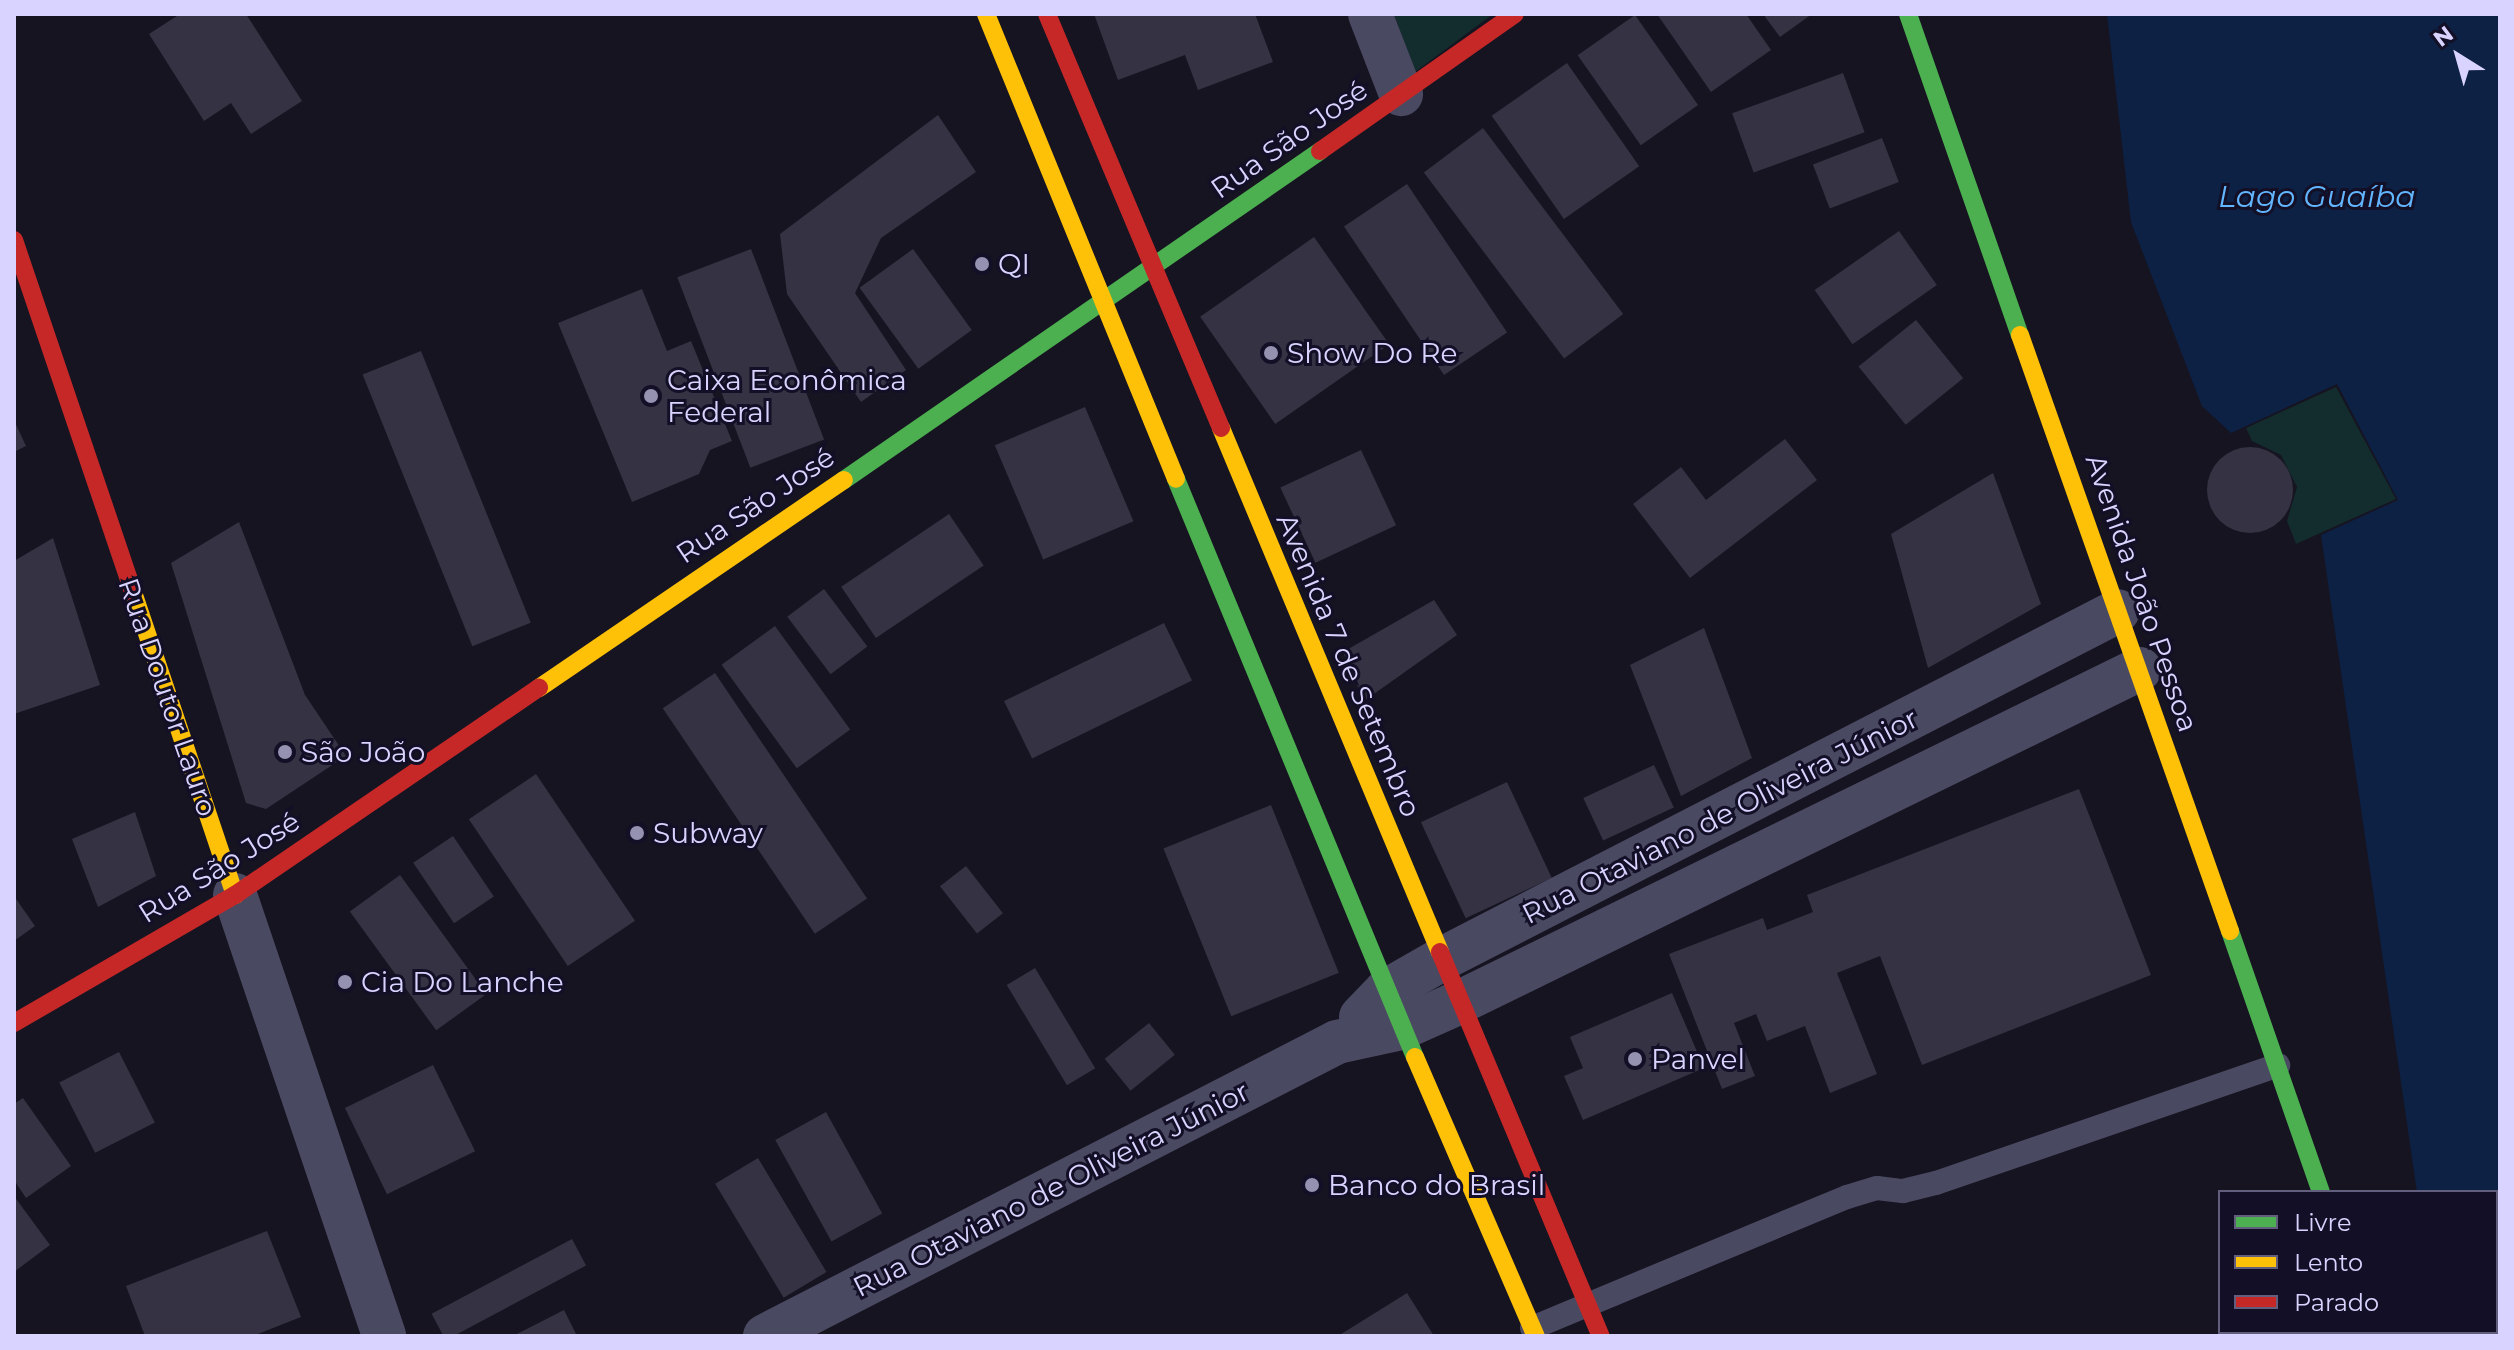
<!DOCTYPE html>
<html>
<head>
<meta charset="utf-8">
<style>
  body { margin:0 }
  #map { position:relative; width:2514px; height:1350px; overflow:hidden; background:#161421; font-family:Montserrat,sans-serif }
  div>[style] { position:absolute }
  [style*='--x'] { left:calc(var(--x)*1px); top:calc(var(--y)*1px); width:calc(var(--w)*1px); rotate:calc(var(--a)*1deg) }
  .green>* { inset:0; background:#132c2d }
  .water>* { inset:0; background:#0d2144 }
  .building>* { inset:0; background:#343243; transform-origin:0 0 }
  .round { border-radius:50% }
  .lane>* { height:24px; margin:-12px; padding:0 12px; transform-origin:12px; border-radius:12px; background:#4a4962 }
  .street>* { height:44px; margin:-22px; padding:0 22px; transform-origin:22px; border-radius:22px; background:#4a4962 }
  .fast>* { height:18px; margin:-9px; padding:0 9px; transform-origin:9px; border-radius:9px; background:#4caf50 }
  .slow>* { height:18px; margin:-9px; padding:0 9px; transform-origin:9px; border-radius:9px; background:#ffc107 }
  .jam>* { height:18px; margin:-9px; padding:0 9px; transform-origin:9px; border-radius:9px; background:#c62828 }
  .dots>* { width:22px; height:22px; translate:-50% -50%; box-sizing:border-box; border:4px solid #130f26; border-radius:50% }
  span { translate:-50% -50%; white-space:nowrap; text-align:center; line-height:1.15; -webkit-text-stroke:6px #130f26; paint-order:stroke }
  .street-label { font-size:28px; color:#d9d4ff }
  .poi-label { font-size:28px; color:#d9d4ff }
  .left { translate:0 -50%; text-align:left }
  .water-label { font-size:30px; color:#62b6ff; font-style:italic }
  .frame { position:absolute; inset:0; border:16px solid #d9d4ff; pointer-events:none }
  .legend { position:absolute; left:2218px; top:1190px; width:280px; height:144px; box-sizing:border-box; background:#130f26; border:2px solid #625e7d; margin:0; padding:10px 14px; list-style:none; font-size:24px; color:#d9d4ff }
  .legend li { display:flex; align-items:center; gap:16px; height:40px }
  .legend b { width:40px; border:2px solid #625e7d }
  .north { position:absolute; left:2418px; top:16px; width:80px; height:80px; -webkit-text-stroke:6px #130f26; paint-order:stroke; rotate:323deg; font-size:22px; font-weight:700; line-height:32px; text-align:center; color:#d9d4ff }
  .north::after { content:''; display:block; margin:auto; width:28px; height:36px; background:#d9d4ff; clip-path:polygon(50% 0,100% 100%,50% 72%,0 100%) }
</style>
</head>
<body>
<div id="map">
  <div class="green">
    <div style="clip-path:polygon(1394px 14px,1493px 14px,1415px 72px)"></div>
    <div style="clip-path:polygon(2336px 387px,2396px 499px,2296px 544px,2287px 521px,2297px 487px,2281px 455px,2252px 441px,2246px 428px)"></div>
  </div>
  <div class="water">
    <div style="clip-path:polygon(2107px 14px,2500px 14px,2500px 1336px,2464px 1332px,2496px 1332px,2496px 1192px,2417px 1192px,2321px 535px,2398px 500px,2337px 384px,2231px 433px,2202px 406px,2131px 222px)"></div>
  </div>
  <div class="building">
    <div style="clip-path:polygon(180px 14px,246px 14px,302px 101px,251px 134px,231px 103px,204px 121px,149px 34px)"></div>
    <div style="clip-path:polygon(1094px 14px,1255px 14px,1273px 62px,1198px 90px,1185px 55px,1118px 80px)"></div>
    <div style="clip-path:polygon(1657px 14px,1746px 14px,1771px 50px,1711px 92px)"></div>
    <div style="clip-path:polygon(1763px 14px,1812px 14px,1780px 37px)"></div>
    <div style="left:1635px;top:15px;width:110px;height:70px;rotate:55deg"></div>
    <div style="left:1567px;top:63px;width:126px;height:92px;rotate:55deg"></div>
    <div style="left:1843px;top:73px;width:63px;height:118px;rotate:70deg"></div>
    <div style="clip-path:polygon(938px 115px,976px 172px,881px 238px,855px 293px,906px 370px,861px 402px,787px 294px,780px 234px)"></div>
    <div style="left:1483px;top:128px;width:233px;height:74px;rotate:53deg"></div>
    <div style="left:1882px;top:138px;width:47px;height:74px;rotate:69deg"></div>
    <div style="left:1407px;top:184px;width:179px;height:76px;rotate:56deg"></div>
    <div style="left:1899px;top:231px;width:66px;height:103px;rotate:55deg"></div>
    <div style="left:1314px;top:237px;width:131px;height:139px;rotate:55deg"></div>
    <div style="left:751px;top:249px;width:204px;height:79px;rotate:69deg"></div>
    <div style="left:913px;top:249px;width:100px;height:66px;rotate:54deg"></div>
    <div style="clip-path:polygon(642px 289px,667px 351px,691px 341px,732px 441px,710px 450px,699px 474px,632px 502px,558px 323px)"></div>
    <div style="left:1916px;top:320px;width:75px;height:74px;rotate:51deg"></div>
    <div style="left:421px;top:351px;width:293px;height:63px;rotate:68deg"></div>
    <div style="left:1085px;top:407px;width:124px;height:98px;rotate:67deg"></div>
    <div style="clip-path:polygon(14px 420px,26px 446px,14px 452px)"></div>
    <div style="clip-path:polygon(1785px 439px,1817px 480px,1690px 578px,1633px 504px,1681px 467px,1706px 500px)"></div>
    <div class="round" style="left:2207px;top:447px;width:86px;height:86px"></div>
    <div style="left:1361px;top:450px;width:83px;height:89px;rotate:65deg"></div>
    <div style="clip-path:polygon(1993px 473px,2041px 604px,1928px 668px,1891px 534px)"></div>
    <div style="left:949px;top:514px;width:62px;height:130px;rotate:56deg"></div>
    <div style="clip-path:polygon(239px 522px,305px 695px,346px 756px,266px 809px,246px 803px,171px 563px)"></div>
    <div style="clip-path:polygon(53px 538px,100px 685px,14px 714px,14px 561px)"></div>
    <div style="left:824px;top:589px;width:72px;height:46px;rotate:53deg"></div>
    <div style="clip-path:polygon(1434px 600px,1457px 635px,1364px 701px,1343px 652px)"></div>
    <div style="left:1164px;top:623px;width:64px;height:178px;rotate:64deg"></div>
    <div style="left:775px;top:626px;width:128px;height:66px;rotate:54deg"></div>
    <div style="clip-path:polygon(1704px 628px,1752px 758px,1681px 796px,1630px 665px)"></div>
    <div style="left:715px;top:673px;width:272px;height:63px;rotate:56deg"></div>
    <div style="left:1654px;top:765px;width:47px;height:78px;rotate:65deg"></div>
    <div style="left:536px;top:774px;width:177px;height:81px;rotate:56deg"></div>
    <div style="left:1507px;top:782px;width:106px;height:95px;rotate:65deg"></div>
    <div style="clip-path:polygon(2079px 789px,2151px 975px,1922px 1065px,1880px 956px,1837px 973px,1877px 1074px,1830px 1093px,1805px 1026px,1767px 1041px,1756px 1014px,1734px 1023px,1755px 1076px,1722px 1089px,1669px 954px,1763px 918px,1767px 930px,1813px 912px,1807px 895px)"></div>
    <div style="left:1271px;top:805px;width:181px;height:116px;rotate:68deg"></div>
    <div style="clip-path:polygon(135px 812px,156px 876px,98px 907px,72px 839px)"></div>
    <div style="left:453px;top:836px;width:73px;height:48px;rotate:56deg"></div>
    <div style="left:966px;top:866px;width:60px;height:33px;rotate:52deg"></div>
    <div style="left:400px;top:875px;width:147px;height:62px;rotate:54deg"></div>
    <div style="clip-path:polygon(14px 896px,35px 926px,14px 941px)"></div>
    <div style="left:1035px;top:968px;width:117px;height:33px;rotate:59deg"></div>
    <div style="clip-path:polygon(1672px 993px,1704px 1068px,1583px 1120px,1564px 1076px,1583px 1068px,1570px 1037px)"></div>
    <div style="left:1149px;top:1023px;width:41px;height:57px;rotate:51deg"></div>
    <div style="left:119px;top:1052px;width:79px;height:67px;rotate:63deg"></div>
    <div style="left:433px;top:1065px;width:96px;height:98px;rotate:64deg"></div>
    <div style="clip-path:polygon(23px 1098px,71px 1166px,26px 1198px,14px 1180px,14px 1104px)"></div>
    <div style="left:826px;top:1112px;width:116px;height:58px;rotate:61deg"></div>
    <div style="left:758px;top:1158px;width:133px;height:50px;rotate:59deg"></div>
    <div style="clip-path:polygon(14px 1196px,50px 1245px,14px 1272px)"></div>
    <div style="clip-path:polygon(267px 1231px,301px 1317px,253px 1336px,145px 1336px,126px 1286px)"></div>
    <div style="left:572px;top:1239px;width:30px;height:159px;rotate:62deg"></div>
    <div style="clip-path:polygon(1407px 1293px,1434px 1336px,1338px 1336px)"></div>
    <div style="clip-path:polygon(564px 1310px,577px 1336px,513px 1336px)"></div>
  </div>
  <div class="lane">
    <div style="--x:1532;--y:1328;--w:341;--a:-22.6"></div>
    <div style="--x:1847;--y:1197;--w:31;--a:-17"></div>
    <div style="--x:1877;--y:1188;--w:26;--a:7"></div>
    <div style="--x:1903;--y:1191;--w:34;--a:-14"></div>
    <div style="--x:1936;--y:1183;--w:362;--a:-19"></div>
  </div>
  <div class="street">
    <div style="--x:1370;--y:14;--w:86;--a:68.8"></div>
    <div style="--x:235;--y:895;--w:465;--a:71.3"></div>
    <div style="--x:1361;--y:1017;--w:36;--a:-46"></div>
    <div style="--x:1386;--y:991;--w:64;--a:-29.7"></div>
    <div style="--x:1442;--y:959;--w:760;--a:-27.24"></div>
    <div style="--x:765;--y:1336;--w:643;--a:-27.2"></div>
    <div style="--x:1337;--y:1042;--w:66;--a:-12.2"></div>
    <div style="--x:1402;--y:1028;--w:64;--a:-24.1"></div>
    <div style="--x:1460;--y:1002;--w:757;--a:-26.09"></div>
  </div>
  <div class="fast">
    <div style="--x:1908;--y:14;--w:340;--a:70.8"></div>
    <div style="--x:1176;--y:479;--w:625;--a:67.54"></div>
    <div style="--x:844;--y:480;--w:579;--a:-34.65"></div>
    <div style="--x:2230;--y:931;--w:276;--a:70.8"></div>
    <div style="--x:2369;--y:1332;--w:4;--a:76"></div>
  </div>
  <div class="slow">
    <div style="--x:986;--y:14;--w:502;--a:67.77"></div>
    <div style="--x:2020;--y:335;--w:632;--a:70.59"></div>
    <div style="--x:1221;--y:428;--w:568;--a:67.32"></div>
    <div style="--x:133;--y:592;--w:320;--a:71.4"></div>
    <div style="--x:539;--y:688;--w:369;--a:-34.3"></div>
    <div style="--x:1415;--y:1057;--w:304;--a:66.6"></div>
  </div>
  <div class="jam">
    <div style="--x:1047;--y:14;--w:449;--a:67.2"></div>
    <div style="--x:1320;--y:151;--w:238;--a:-35.1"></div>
    <div style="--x:14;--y:240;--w:372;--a:71.3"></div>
    <div style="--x:1440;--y:952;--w:416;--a:67.3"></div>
    <div style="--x:14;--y:1023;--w:255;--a:-30.1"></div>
    <div style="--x:235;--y:895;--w:368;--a:-34.3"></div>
  </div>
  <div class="dots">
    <div style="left:982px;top:264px;background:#9591b1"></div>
    <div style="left:1271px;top:353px;background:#9591b1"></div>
    <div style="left:651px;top:396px;background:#9591b1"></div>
    <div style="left:285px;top:752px;background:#9591b1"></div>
    <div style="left:637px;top:833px;background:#9591b1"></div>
    <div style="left:345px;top:982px;background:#9591b1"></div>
    <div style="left:1635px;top:1059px;background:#9591b1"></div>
    <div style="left:1312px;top:1185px;background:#9591b1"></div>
  </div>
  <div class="street-label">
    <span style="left:1289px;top:139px;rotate:-35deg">Rua São José</span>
    <span style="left:755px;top:505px;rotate:-34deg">Rua São José</span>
    <span style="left:2142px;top:593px;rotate:71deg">Avenida João Pessoa</span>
    <span style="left:1349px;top:665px;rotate:67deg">Avenida 7 de Setembro</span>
    <span style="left:168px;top:697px;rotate:71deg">Rua Doutor Lauro</span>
    <span style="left:1720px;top:816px;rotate:-27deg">Rua Otaviano de Oliveira Júnior</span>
    <span style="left:219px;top:867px;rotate:-32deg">Rua São José</span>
    <span style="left:1051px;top:1189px;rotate:-27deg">Rua Otaviano de Oliveira Júnior</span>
  </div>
  <div class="poi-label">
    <span class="left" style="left:998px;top:264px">QI</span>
    <span class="left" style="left:1287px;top:353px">Show Do Re</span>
    <span class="left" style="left:667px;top:396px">Caixa Econômica<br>Federal</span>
    <span class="left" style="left:301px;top:752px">São João</span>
    <span class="left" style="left:653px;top:833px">Subway</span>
    <span class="left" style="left:361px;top:982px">Cia Do Lanche</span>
    <span class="left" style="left:1651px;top:1059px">Panvel</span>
    <span class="left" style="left:1328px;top:1185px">Banco do Brasil</span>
  </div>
  <div class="water-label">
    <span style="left:2317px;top:197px">Lago Guaíba</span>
  </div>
  <div class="frame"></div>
  <ul class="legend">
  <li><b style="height:10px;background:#4caf50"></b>Livre</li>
  <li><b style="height:10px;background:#ffc107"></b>Lento</li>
  <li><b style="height:10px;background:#c62828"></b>Parado</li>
  </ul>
  <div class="north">N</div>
</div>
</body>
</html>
